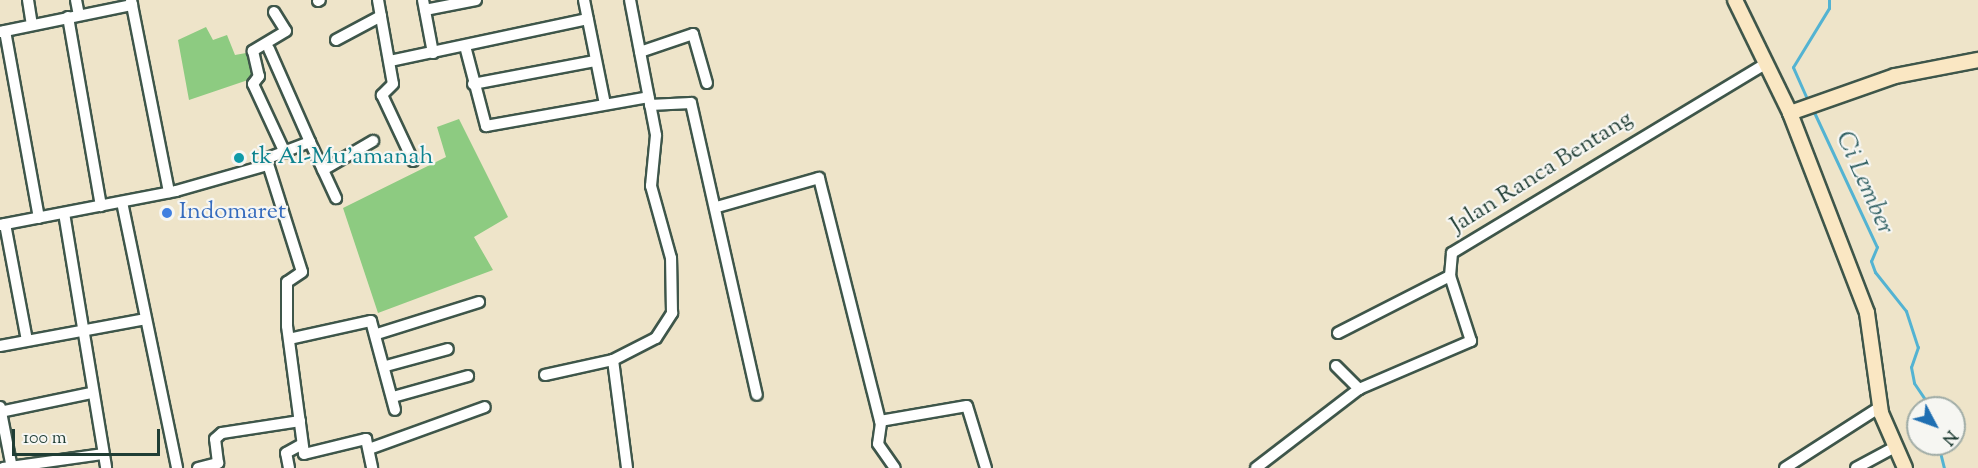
<!DOCTYPE html>
<html>
<head>
<meta charset="utf-8">
<style>
  body { margin:0 }
  #map { position:relative; width:1978px; height:468px; overflow:hidden; background:#eee4c9; font-family:"Sorts Mill Goudy",serif }
  div>[style] { position:absolute }
  [style*='--x'] { left:calc(var(--x)*1px); top:calc(var(--y)*1px); width:calc(var(--w)*1px); rotate:calc(var(--a)*1deg) }
  .green>* { inset:0; background:#8dcb81 }
  .stream>* { height:3px; margin:-1.5px; padding:0 1.5px; transform-origin:1.5px; border-radius:1.5px; background:#53b3d2 }
  .roads { filter:drop-shadow(2px 0 #3e564a) drop-shadow(-2px 0 #3e564a) drop-shadow(0 2px #3e564a) drop-shadow(0 -2px #3e564a) }
  .minor>* { height:10px; margin:-5px; padding:0 5px; transform-origin:5px; border-radius:5px; background:#fff }
  .secondary>* { height:14px; margin:-7px; padding:0 7px; transform-origin:7px; border-radius:7px; background:#fae7c3 }
  .dots>* { width:16px; height:16px; translate:-50% -50%; box-sizing:border-box; border:3px solid #f6f6f2; border-radius:50% }
  span { translate:-50% -50%; white-space:nowrap; text-align:center; line-height:1.15; -webkit-text-stroke:4.5px #f6f6f2; paint-order:stroke }
  .culture-label { font-size:24px; color:#0d838f }
  .left { translate:0 -50%; text-align:left }
  .street-label { font-size:24px; color:#1f3d34 }
  .shop-label { font-size:24px; color:#366cbe }
  .water-label { font-size:26px; color:#2f6063; font-style:italic }
  .north { position:absolute; left:1906px; top:396px; width:60px; height:60px; box-sizing:border-box; background:#f6f6f2; border:2px solid #a0aca6; border-radius:50%; rotate:131deg; font-size:16px; font-weight:700; line-height:24px; text-align:center; color:#1f3d34 }
  .north::after { content:''; display:block; margin:auto; width:21px; height:27px; background:#1f6fb2; clip-path:polygon(50% 0,100% 100%,50% 72%,0 100%) }
  .scale { position:absolute; left:12px; top:429px; width:148px; height:27px; box-sizing:border-box; border:3px solid #1f3d34; border-top:0; padding-left:8px; font-size:18px; line-height:21px; white-space:nowrap; color:#1f3d34; -webkit-text-stroke:4px #f6f6f2; paint-order:stroke }
</style>
</head>
<body>
<div id="map">
  <div class="green">
    <div style="clip-path:polygon(206px 27px,213px 40px,227px 35px,235px 55px,246px 53px,253px 73px,248px 80px,189px 100px,178px 40px)"></div>
    <div style="clip-path:polygon(459px 119px,508px 217px,474px 237px,493px 270px,378px 313px,343px 208px,446px 157px,437px 127px)"></div>
  </div>
  <div class="stream">
    <div style="--x:1808;--y:101;--w:37;--a:-114"></div>
    <div style="--x:1793;--y:67;--w:69;--a:-58.6"></div>
    <div style="--x:1829;--y:8;--w:8;--a:-90"></div>
    <div style="--x:1813;--y:110;--w:151;--a:65"></div>
    <div style="--x:1877;--y:247;--w:15;--a:113"></div>
    <div style="--x:1871;--y:261;--w:12;--a:70"></div>
    <div style="--x:1875;--y:272;--w:50;--a:51.5"></div>
    <div style="--x:1906;--y:311;--w:38;--a:72"></div>
    <div style="--x:1918;--y:347;--w:21;--a:109"></div>
    <div style="--x:1911;--y:367;--w:16;--a:79"></div>
    <div style="--x:1914;--y:383;--w:30;--a:56"></div>
    <div style="--x:1938;--y:444;--w:25;--a:76"></div>
  </div>
  <div class="roads">
    <div class="minor">
      <div style="--x:28;--y:0;--w:25;--a:81"></div>
      <div style="--x:76;--y:0;--w:15;--a:79"></div>
      <div style="--x:131;--y:0;--w:196;--a:78.8"></div>
      <div style="--x:378;--y:0;--w:85;--a:79.9"></div>
      <div style="--x:393;--y:84;--w:16;--a:135"></div>
      <div style="--x:382;--y:95;--w:73;--a:64.8"></div>
      <div style="--x:423;--y:0;--w:54;--a:79.3"></div>
      <div style="--x:584;--y:0;--w:106;--a:78.6"></div>
      <div style="--x:318;--y:1;--w:2;--a:-27"></div>
      <div style="--x:425;--y:10;--w:52;--a:-11.1"></div>
      <div style="--x:274;--y:12;--w:22;--a:58"></div>
      <div style="--x:286;--y:31;--w:39;--a:149"></div>
      <div style="--x:253;--y:51;--w:26;--a:77"></div>
      <div style="--x:259;--y:76;--w:10;--a:127"></div>
      <div style="--x:253;--y:84;--w:76;--a:65.1"></div>
      <div style="--x:68;--y:17;--w:192;--a:80.1"></div>
      <div style="--x:5;--y:31;--w:190;--a:79.7"></div>
      <div style="--x:0;--y:32;--w:135;--a:-11.6"></div>
      <div style="--x:336;--y:40;--w:51;--a:-28.1"></div>
      <div style="--x:465;--y:46;--w:83;--a:75.3"></div>
      <div style="--x:486;--y:126;--w:165;--a:-10.1"></div>
      <div style="--x:269;--y:49;--w:102;--a:66.2"></div>
      <div style="--x:640;--y:52;--w:56;--a:-18.8"></div>
      <div style="--x:693;--y:34;--w:51;--a:74.1"></div>
      <div style="--x:390;--y:61;--w:202;--a:-12"></div>
      <div style="--x:473;--y:84;--w:124;--a:-10.7"></div>
      <div style="--x:650;--y:105;--w:41;--a:-2.8"></div>
      <div style="--x:691;--y:103;--w:299;--a:77.3"></div>
      <div style="--x:268;--y:164;--w:113;--a:72.5"></div>
      <div style="--x:302;--y:272;--w:18;--a:146"></div>
      <div style="--x:287;--y:282;--w:44;--a:90"></div>
      <div style="--x:287;--y:326;--w:129;--a:82.4"></div>
      <div style="--x:304;--y:454;--w:64;--a:-13.6"></div>
      <div style="--x:366;--y:439;--w:30;--a:78"></div>
      <div style="--x:323;--y:170;--w:58;--a:-30.1"></div>
      <div style="--x:122;--y:202;--w:272;--a:78.3"></div>
      <div style="--x:717;--y:207;--w:106;--a:-15.9"></div>
      <div style="--x:819;--y:178;--w:251;--a:75.9"></div>
      <div style="--x:880;--y:421;--w:88;--a:-9.8"></div>
      <div style="--x:967;--y:406;--w:65;--a:73"></div>
      <div style="--x:64;--y:213;--w:258;--a:80.6"></div>
      <div style="--x:5;--y:224;--w:118;--a:79.3"></div>
      <div style="--x:0;--y:225;--w:179;--a:-10.9"></div>
      <div style="--x:176;--y:191;--w:95;--a:-15.9"></div>
      <div style="--x:267;--y:165;--w:7;--a:-82"></div>
      <div style="--x:268;--y:158;--w:45;--a:-20.9"></div>
      <div style="--x:310;--y:142;--w:62;--a:65.1"></div>
      <div style="--x:1338;--y:333;--w:126;--a:-27"></div>
      <div style="--x:377;--y:334;--w:107;--a:-17.4"></div>
      <div style="--x:289;--y:339;--w:84;--a:-12.4"></div>
      <div style="--x:371;--y:321;--w:92;--a:74.9"></div>
      <div style="--x:0;--y:346;--w:147;--a:-10.5"></div>
      <div style="--x:613;--y:360;--w:109;--a:82.6"></div>
      <div style="--x:386;--y:366;--w:64;--a:-15.3"></div>
      <div style="--x:1336;--y:366;--w:33;--a:45"></div>
      <div style="--x:545;--y:375;--w:70;--a:-12.4"></div>
      <div style="--x:613;--y:360;--w:48;--a:-27.1"></div>
      <div style="--x:656;--y:338;--w:30;--a:-57"></div>
      <div style="--x:672;--y:313;--w:55;--a:-91"></div>
      <div style="--x:671;--y:258;--w:75;--a:-105.5"></div>
      <div style="--x:651;--y:186;--w:51;--a:-84.4"></div>
      <div style="--x:656;--y:135;--w:137;--a:-100.9"></div>
      <div style="--x:393;--y:397;--w:78;--a:-15.6"></div>
      <div style="--x:0;--y:407;--w:62;--a:78.9"></div>
      <div style="--x:0;--y:412;--w:93;--a:-11.8"></div>
      <div style="--x:881;--y:423;--w:21;--a:98"></div>
      <div style="--x:878;--y:444;--w:29;--a:55"></div>
      <div style="--x:369;--y:449;--w:123;--a:-19.9"></div>
      <div style="--x:3;--y:468;--w:100;--a:-8"></div>
      <div style="--x:198;--y:468;--w:21;--a:-14"></div>
      <div style="--x:218;--y:463;--w:24;--a:-97"></div>
      <div style="--x:215;--y:439;--w:9;--a:-41"></div>
      <div style="--x:222;--y:433;--w:79;--a:-8.7"></div>
      <div style="--x:289;--y:468;--w:15;--a:-101"></div>
      <div style="--x:286;--y:453;--w:18;--a:-29"></div>
      <div style="--x:1256;--y:468;--w:130;--a:-37.5"></div>
      <div style="--x:1359;--y:389;--w:122;--a:-23.2"></div>
      <div style="--x:1471;--y:341;--w:68;--a:-107.9"></div>
      <div style="--x:1450;--y:276;--w:23;--a:-85"></div>
      <div style="--x:1452;--y:253;--w:368;--a:-31.1"></div>
      <div style="--x:1785;--y:468;--w:113;--a:-32.7"></div>
      <div style="--x:1856;--y:468;--w:44;--a:-28.3"></div>
    </div>
    <div class="secondary">
      <div style="--x:1735;--y:0;--w:126;--a:64"></div>
      <div style="--x:1790;--y:113;--w:214;--a:68.9"></div>
      <div style="--x:1867;--y:313;--w:101;--a:82"></div>
      <div style="--x:1881;--y:413;--w:60;--a:66.4"></div>
      <div style="--x:1790;--y:113;--w:111;--a:-19.4"></div>
      <div style="--x:1895;--y:76;--w:85;--a:-10.9"></div>
    </div>
  </div>
  <div class="dots">
    <div style="left:239px;top:158px;background:#0f9aa8"></div>
    <div style="left:167px;top:213px;background:#3f7fe0"></div>
  </div>
  <div class="culture-label">
    <span class="left" style="left:251px;top:158px">tk Al-Mu'amanah</span>
  </div>
  <div class="street-label">
    <span style="left:1542px;top:173px;rotate:-32deg">Jalan Ranca Bentang</span>
  </div>
  <div class="shop-label">
    <span class="left" style="left:179px;top:213px">Indomaret</span>
  </div>
  <div class="water-label">
    <span style="left:1864px;top:183px;rotate:66deg">Ci Lember</span>
  </div>
  <div class="north">N</div>
  <div class="scale">100 m</div>
</div>
</body>
</html>
